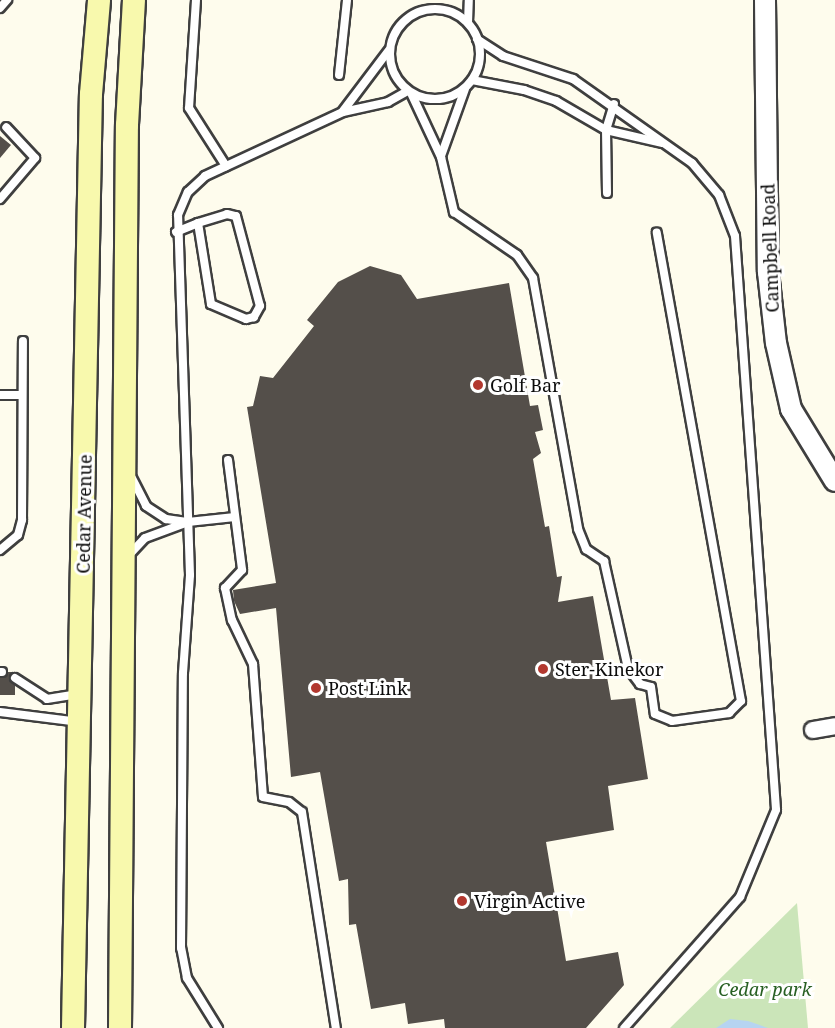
<!DOCTYPE html>
<html>
<head>
<meta charset="utf-8">
<style>
  body { margin:0 }
  #map { position:relative; width:835px; height:1028px; overflow:hidden; background:#fefced; font-family:"Noto Serif",serif }
  div>[style] { position:absolute }
  [style*='--x'] { left:calc(var(--x)*1px); top:calc(var(--y)*1px); width:calc(var(--w)*1px); rotate:calc(var(--a)*1deg) }
  .green>* { inset:0; background:#cbe5b9 }
  .water>* { inset:0; background:#b6d4f1 }
  .building>* { inset:0; background:#544f4a; transform-origin:0 0 }
  .roads { filter:drop-shadow(2px 0 #3f3f3f) drop-shadow(-2px 0 #3f3f3f) drop-shadow(0 2px #3f3f3f) drop-shadow(0 -2px #3f3f3f) }
  .service>* { height:8px; margin:-4px; padding:0 4px; transform-origin:4px; border-radius:4px; background:#fff }
  .service>.ring { margin:-4px; padding:0; box-sizing:content-box; background:none; border:8px solid #fff; border-radius:50% }
  .minor>* { height:16px; margin:-8px; padding:0 8px; transform-origin:8px; border-radius:8px; background:#fff }
  .tertiary>* { height:20px; margin:-10px; padding:0 10px; transform-origin:10px; border-radius:10px; background:#fff }
  .secondary>* { height:22px; margin:-11px; padding:0 11px; transform-origin:11px; border-radius:11px; background:#f8f9ad }
  .dots>* { width:16px; height:16px; translate:-50% -50%; box-sizing:border-box; border:3px solid #fff; border-radius:50% }
  span { translate:-50% -50%; white-space:nowrap; text-align:center; line-height:1.15; -webkit-text-stroke:6px #fff; paint-order:stroke }
  .street-label { font-size:18px; color:#0c0c0c }
  .poi-label { font-size:18px; color:#0c0c0c }
  .left { translate:0 -50%; text-align:left }
  .park-label { font-size:18px; color:#275f22; font-style:italic }
</style>
</head>
<body>
<div id="map">
  <div class="green">
    <div style="clip-path:polygon(797px 903px,808px 1028px,670px 1028px)"></div>
  </div>
  <div class="water">
    <div style="clip-path:polygon(730px 1019px,748px 1021px,768px 1028px,716px 1028px)"></div>
  </div>
  <div class="building">
    <div style="clip-path:polygon(0 136px,11px 145px,0 158px)"></div>
    <div style="clip-path:polygon(370px 266px,401px 275px,417px 299px,509px 283px,530px 406px,538px 405px,543px 430px,535px 432px,541px 453px,533px 459px,545px 527px,549px 526px,557px 577px,562px 576px,558px 602px,593px 596px,611px 700px,635px 698px,648px 779px,608px 786px,614px 830px,546px 842px,566px 961px,618px 952px,624px 985px,586px 1028px,445px 1028px,444px 1019px,408px 1024px,405px 1003px,371px 1009px,356px 924px,349px 925px,348px 879px,339px 881px,320px 772px,291px 777px,276px 608px,240px 614px,234px 601px,233px 590px,276px 583px,247px 407px,253px 406px,260px 376px,273px 378px,314px 326px,307px 320px,338px 282px)"></div>
    <div style="left:0;top:672px;width:15px;height:23px"></div>
  </div>
  <div class="roads">
    <div class="service">
      <div style="--x:196;--y:0;--w:108;--a:93.7"></div>
      <div style="--x:189;--y:108;--w:69;--a:57.5"></div>
      <div style="--x:0;--y:8;--w:11;--a:-49"></div>
      <div class="ring" style="left:390px;top:9px;width:82px;height:82px"></div>
      <div style="--x:468;--y:23;--w:23;--a:-88"></div>
      <div style="--x:477;--y:39;--w:31;--a:33"></div>
      <div style="--x:503;--y:56;--w:74;--a:18.2"></div>
      <div style="--x:573;--y:79;--w:146;--a:35.2"></div>
      <div style="--x:692;--y:163;--w:42;--a:49.8"></div>
      <div style="--x:719;--y:195;--w:44;--a:68.7"></div>
      <div style="--x:735;--y:236;--w:575;--a:85.91"></div>
      <div style="--x:776;--y:810;--w:94;--a:112.5"></div>
      <div style="--x:740;--y:897;--w:175;--a:131.5"></div>
      <div style="--x:339;--y:75;--w:75;--a:-83.9"></div>
      <div style="--x:472;--y:80;--w:53;--a:10.9"></div>
      <div style="--x:524;--y:90;--w:34;--a:19"></div>
      <div style="--x:556;--y:101;--w:58;--a:30.1"></div>
      <div style="--x:606;--y:130;--w:57;--a:13.1"></div>
      <div style="--x:411;--y:93;--w:71;--a:64.9"></div>
      <div style="--x:441;--y:157;--w:57;--a:76.7"></div>
      <div style="--x:454;--y:212;--w:76;--a:34.3"></div>
      <div style="--x:517;--y:255;--w:28;--a:55"></div>
      <div style="--x:533;--y:278;--w:255;--a:79.8"></div>
      <div style="--x:578;--y:529;--w:22;--a:68"></div>
      <div style="--x:586;--y:549;--w:22;--a:34"></div>
      <div style="--x:604;--y:561;--w:110;--a:77.4"></div>
      <div style="--x:628;--y:668;--w:20;--a:53"></div>
      <div style="--x:640;--y:684;--w:11;--a:15"></div>
      <div style="--x:651;--y:687;--w:27;--a:82"></div>
      <div style="--x:655;--y:714;--w:18;--a:22"></div>
      <div style="--x:672;--y:721;--w:58;--a:-8"></div>
      <div style="--x:729;--y:713;--w:17;--a:-45"></div>
      <div style="--x:741;--y:701;--w:476;--a:-100.2"></div>
      <div style="--x:343;--y:111;--w:76;--a:-53"></div>
      <div style="--x:441;--y:156;--w:71;--a:-70.3"></div>
      <div style="--x:607;--y:193;--w:63;--a:-90.9"></div>
      <div style="--x:606;--y:130;--w:27;--a:-73"></div>
      <div style="--x:0;--y:199;--w:54;--a:-49.5"></div>
      <div style="--x:35;--y:158;--w:42;--a:-133.1"></div>
      <div style="--x:176;--y:232;--w:24;--a:-22"></div>
      <div style="--x:198;--y:223;--w:30;--a:-17"></div>
      <div style="--x:227;--y:214;--w:9;--a:13"></div>
      <div style="--x:236;--y:216;--w:93;--a:75.1"></div>
      <div style="--x:260;--y:306;--w:13;--a:119"></div>
      <div style="--x:254;--y:317;--w:8;--a:166"></div>
      <div style="--x:246;--y:319;--w:38;--a:-157"></div>
      <div style="--x:211;--y:304;--w:82;--a:-99.1"></div>
      <div style="--x:0;--y:395;--w:22;--a:0"></div>
      <div style="--x:228;--y:460;--w:111;--a:82.7"></div>
      <div style="--x:242;--y:570;--w:25;--a:133"></div>
      <div style="--x:225;--y:588;--w:33;--a:78"></div>
      <div style="--x:232;--y:620;--w:49;--a:64.5"></div>
      <div style="--x:253;--y:664;--w:133;--a:85.7"></div>
      <div style="--x:263;--y:797;--w:26;--a:11"></div>
      <div style="--x:289;--y:802;--w:16;--a:38"></div>
      <div style="--x:302;--y:812;--w:219;--a:81.1"></div>
      <div style="--x:132;--y:478;--w:31;--a:63"></div>
      <div style="--x:146;--y:506;--w:24;--a:33"></div>
      <div style="--x:166;--y:519;--w:21;--a:8"></div>
      <div style="--x:0;--y:550;--w:23;--a:-40"></div>
      <div style="--x:18;--y:535;--w:16;--a:-75"></div>
      <div style="--x:22;--y:520;--w:179;--a:-89.7"></div>
      <div style="--x:129;--y:555;--w:23;--a:-47"></div>
      <div style="--x:145;--y:538;--w:46;--a:-20.4"></div>
      <div style="--x:188;--y:522;--w:47;--a:-6.1"></div>
      <div style="--x:0;--y:672;--w:2;--a:0"></div>
      <div style="--x:15;--y:678;--w:38;--a:33"></div>
      <div style="--x:47;--y:699;--w:30;--a:-9"></div>
      <div style="--x:0;--y:712;--w:80;--a:7.2"></div>
      <div style="--x:218;--y:1028;--w:59;--a:-121.8"></div>
      <div style="--x:187;--y:978;--w:31;--a:-101"></div>
      <div style="--x:181;--y:948;--w:275;--a:-89.6"></div>
      <div style="--x:183;--y:673;--w:98;--a:-85.9"></div>
      <div style="--x:190;--y:575;--w:360;--a:-91.9"></div>
      <div style="--x:178;--y:215;--w:25;--a:-67"></div>
      <div style="--x:188;--y:192;--w:23;--a:-43"></div>
      <div style="--x:205;--y:176;--w:152;--a:-24.9"></div>
      <div style="--x:343;--y:112;--w:46;--a:-12.5"></div>
      <div style="--x:388;--y:102;--w:23;--a:-29"></div>
    </div>
    <div class="minor">
      <div style="--x:813;--y:730;--w:22;--a:-10"></div>
    </div>
    <div class="tertiary">
      <div style="--x:765;--y:0;--w:272;--a:89.4"></div>
      <div style="--x:768;--y:272;--w:71;--a:83.6"></div>
      <div style="--x:776;--y:343;--w:68;--a:77.2"></div>
      <div style="--x:791;--y:409;--w:84;--a:58.6"></div>
    </div>
    <div class="secondary">
      <div style="--x:73;--y:1028;--w:934;--a:-88.9"></div>
      <div style="--x:91;--y:94;--w:94;--a:-85.1"></div>
      <div style="--x:120;--y:1028;--w:903;--a:-89.56"></div>
      <div style="--x:127;--y:125;--w:125;--a:-86.8"></div>
    </div>
  </div>
  <div class="dots">
    <div style="left:478px;top:385px;background:#b2382f"></div>
    <div style="left:543px;top:669px;background:#b2382f"></div>
    <div style="left:316px;top:688px;background:#b2382f"></div>
    <div style="left:462px;top:901px;background:#b2382f"></div>
  </div>
  <div class="street-label">
    <span style="left:770px;top:248px;rotate:-92deg">Campbell Road</span>
    <span style="left:84px;top:514px;rotate:-89deg">Cedar Avenue</span>
  </div>
  <div class="poi-label">
    <span class="left" style="left:490px;top:385px">Golf Bar</span>
    <span class="left" style="left:555px;top:669px">Ster-Kinekor</span>
    <span class="left" style="left:328px;top:688px">Post Link</span>
    <span class="left" style="left:474px;top:901px">Virgin Active</span>
  </div>
  <div class="park-label">
    <span style="left:765px;top:989px">Cedar park</span>
  </div>
</div>
</body>
</html>
